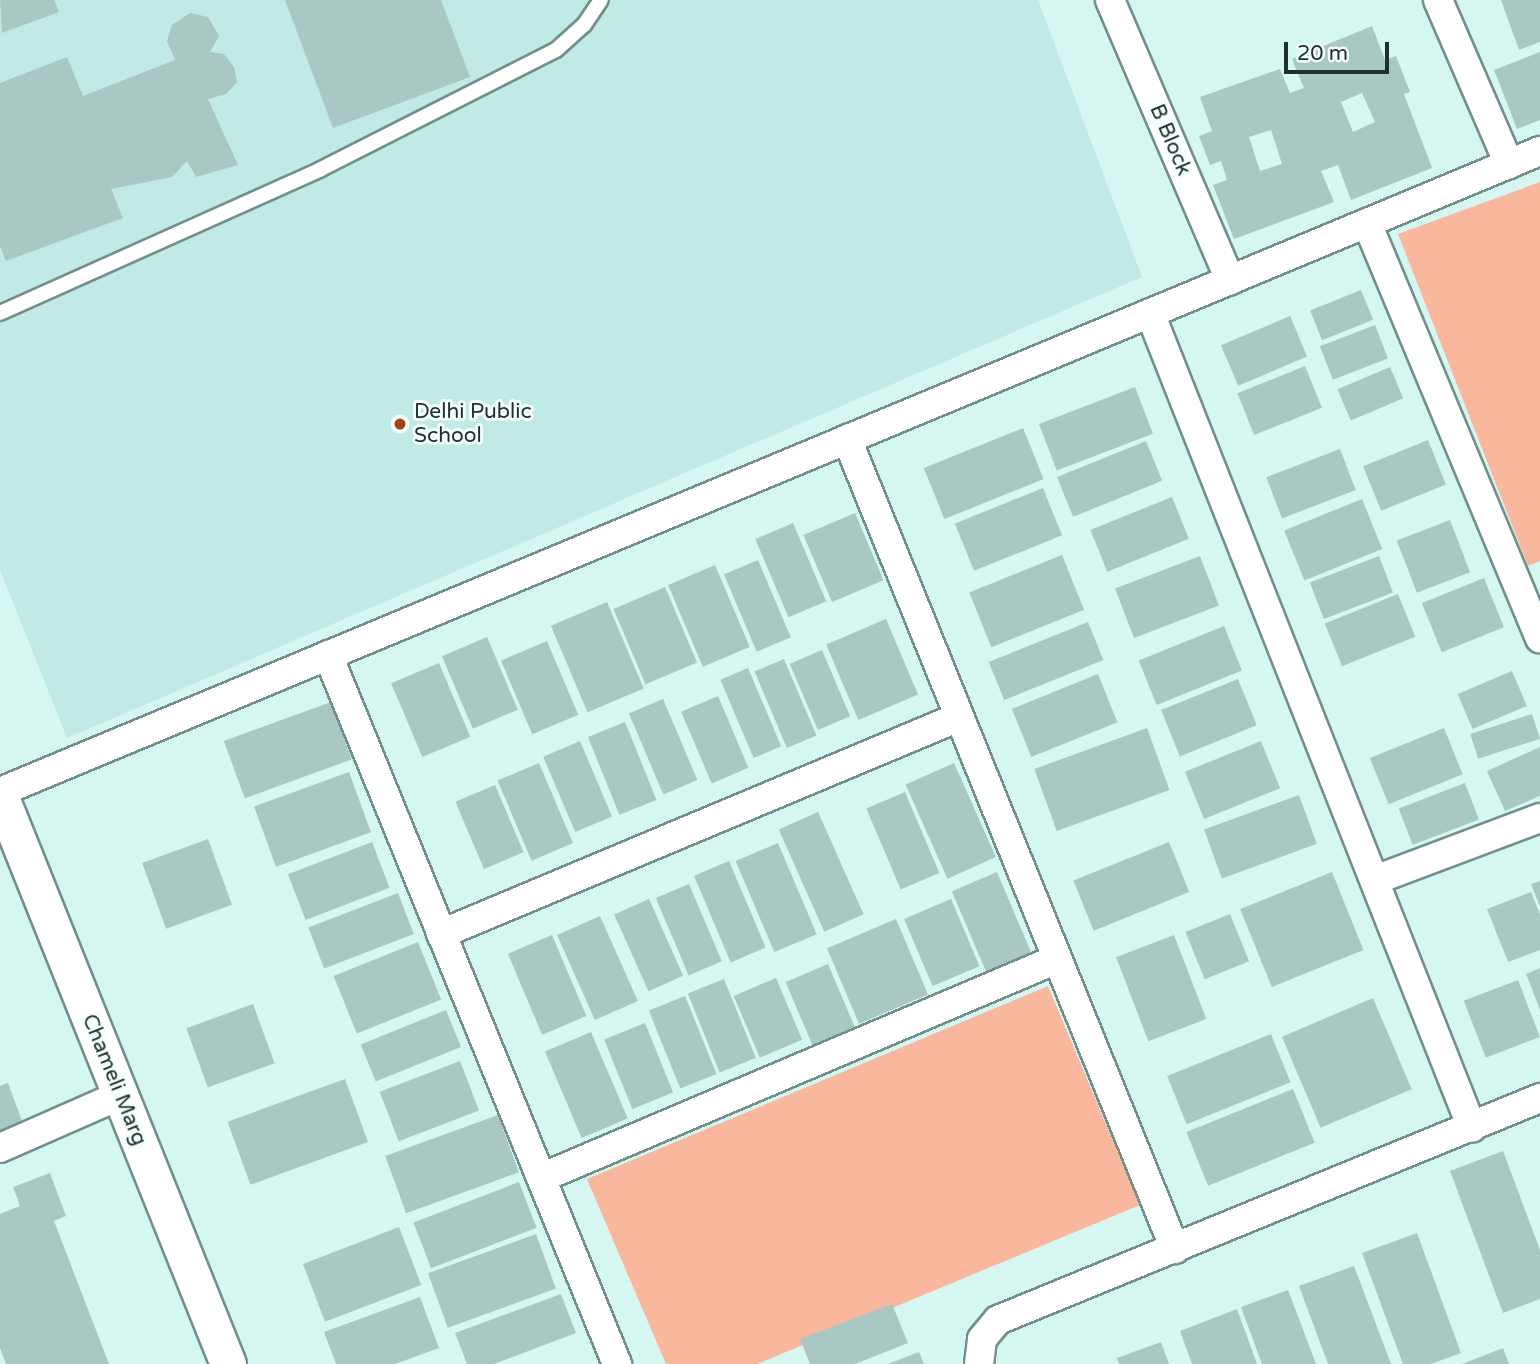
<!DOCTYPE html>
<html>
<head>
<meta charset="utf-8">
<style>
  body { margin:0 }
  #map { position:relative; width:1540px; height:1364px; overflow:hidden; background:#d6f6f2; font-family:"Varela Round",sans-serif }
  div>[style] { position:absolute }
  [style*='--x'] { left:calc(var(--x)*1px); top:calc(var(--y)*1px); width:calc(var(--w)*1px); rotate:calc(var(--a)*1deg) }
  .built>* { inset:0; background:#c1e9e5 }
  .green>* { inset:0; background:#f9b79d }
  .building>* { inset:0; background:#a9c8c4; transform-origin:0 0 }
  .roads { filter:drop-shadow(2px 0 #728f8c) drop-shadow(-2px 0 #728f8c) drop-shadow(0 2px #728f8c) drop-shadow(0 -2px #728f8c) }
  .service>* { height:14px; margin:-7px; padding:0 7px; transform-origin:7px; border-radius:7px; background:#fff }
  .minor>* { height:28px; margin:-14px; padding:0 14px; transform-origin:14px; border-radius:14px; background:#fff }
  .tertiary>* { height:35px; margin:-17.5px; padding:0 17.5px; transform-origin:17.5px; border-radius:17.5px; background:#fff }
  .dots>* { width:19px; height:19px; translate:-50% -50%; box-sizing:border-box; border:4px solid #f2fffd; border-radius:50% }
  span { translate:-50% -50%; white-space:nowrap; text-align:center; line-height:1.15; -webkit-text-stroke:6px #f2fffd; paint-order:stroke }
  .street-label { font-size:21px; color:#222e2d }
  .poi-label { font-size:21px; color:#222e2d }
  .left { translate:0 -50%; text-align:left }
  .scale { position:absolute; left:1284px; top:42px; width:105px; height:32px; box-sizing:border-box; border:4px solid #222e2d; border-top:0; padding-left:9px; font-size:21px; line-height:24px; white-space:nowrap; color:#222e2d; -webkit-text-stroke:5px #f2fffd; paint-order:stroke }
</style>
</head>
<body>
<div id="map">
  <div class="built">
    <div style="clip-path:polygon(0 0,1038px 0,1142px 277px,67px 738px,0 570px)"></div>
  </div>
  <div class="green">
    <div style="clip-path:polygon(1540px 182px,1540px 561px,1528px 566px,1398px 234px)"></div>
    <div style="clip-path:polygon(1048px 986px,1140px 1205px,757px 1364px,666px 1364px,587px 1179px)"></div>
  </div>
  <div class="building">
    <div style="clip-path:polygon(0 0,54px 0,59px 12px,2px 33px)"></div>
    <div style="clip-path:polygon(285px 0,441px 0,470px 77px,333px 128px)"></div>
    <div style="clip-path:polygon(1501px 0,1540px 0,1540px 42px,1519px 50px)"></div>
    <div style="clip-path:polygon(190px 13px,208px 17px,219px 36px,210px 52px,224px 54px,234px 67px,237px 82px,226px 94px,208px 99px,238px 165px,196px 177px,187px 161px,172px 177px,111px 189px,123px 218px,6px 261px,0 246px,0 83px,67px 57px,83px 96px,175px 60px,167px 41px,172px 25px)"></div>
    <div style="clip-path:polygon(evenodd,1372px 26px,1385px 60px,1396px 56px,1410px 92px,1404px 94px,1432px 168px,1351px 200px,1338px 165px,1321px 171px,1334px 202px,1234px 239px,1213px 185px,1227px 180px,1221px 161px,1210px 165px,1199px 136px,1212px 131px,1200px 97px,1280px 69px,1290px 93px,1304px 88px,1292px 59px,1372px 26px,1362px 93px,1375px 122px,1353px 132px,1341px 102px,1362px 93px,1372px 26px,1271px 130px,1282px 164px,1260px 171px,1249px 137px,1271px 130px)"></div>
    <div style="clip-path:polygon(1540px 52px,1540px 120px,1517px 129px,1494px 70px)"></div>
    <div style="left:1361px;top:290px;width:32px;height:55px;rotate:68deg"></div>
    <div style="left:1290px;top:316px;width:44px;height:75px;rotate:67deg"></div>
    <div style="left:1375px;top:325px;width:36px;height:59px;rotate:69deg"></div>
    <div style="left:1305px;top:366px;width:45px;height:73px;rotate:68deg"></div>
    <div style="left:1390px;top:367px;width:34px;height:57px;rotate:67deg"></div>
    <div style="left:1135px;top:387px;width:50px;height:103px;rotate:69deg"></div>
    <div style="left:1023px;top:428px;width:55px;height:107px;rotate:68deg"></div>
    <div style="left:1428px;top:440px;width:48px;height:70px;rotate:68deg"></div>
    <div style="left:1146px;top:441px;width:43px;height:96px;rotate:68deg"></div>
    <div style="left:1340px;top:449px;width:44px;height:79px;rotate:69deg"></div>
    <div style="left:1043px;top:488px;width:51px;height:95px;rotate:68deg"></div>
    <div style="left:1172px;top:497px;width:45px;height:88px;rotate:68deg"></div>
    <div style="left:1362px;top:499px;width:54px;height:84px;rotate:68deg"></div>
    <div style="left:855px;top:513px;width:73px;height:56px;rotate:67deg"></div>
    <div style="left:1450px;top:520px;width:56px;height:57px;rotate:69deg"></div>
    <div style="left:793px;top:523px;width:85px;height:41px;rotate:67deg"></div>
    <div style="left:1062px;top:555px;width:59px;height:100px;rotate:68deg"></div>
    <div style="left:1200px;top:556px;width:53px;height:91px;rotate:69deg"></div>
    <div style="left:1379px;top:556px;width:39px;height:74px;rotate:69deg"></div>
    <div style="left:758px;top:560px;width:84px;height:37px;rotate:67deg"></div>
    <div style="left:715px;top:565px;width:89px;height:51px;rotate:67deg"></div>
    <div style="left:1484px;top:578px;width:53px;height:67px;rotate:68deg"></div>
    <div style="left:665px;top:587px;width:82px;height:56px;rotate:67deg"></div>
    <div style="left:1398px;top:594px;width:46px;height:79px;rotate:68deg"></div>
    <div style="left:607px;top:602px;width:94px;height:61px;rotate:67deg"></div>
    <div style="left:886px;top:619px;width:82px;height:65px;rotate:67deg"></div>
    <div style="left:1088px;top:622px;width:41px;height:107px;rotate:68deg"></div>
    <div style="left:1224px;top:626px;width:48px;height:92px;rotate:68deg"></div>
    <div style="left:487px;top:637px;width:79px;height:49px;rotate:67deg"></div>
    <div style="left:547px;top:641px;width:80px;height:50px;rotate:67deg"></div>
    <div style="left:822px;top:650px;width:72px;height:35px;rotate:67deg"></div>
    <div style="left:784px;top:659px;width:83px;height:32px;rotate:67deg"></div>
    <div style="left:439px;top:663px;width:80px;height:52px;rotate:67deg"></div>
    <div style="left:748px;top:668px;width:85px;height:30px;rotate:67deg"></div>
    <div style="left:1512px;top:671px;width:38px;height:59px;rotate:67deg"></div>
    <div style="left:1098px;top:674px;width:52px;height:93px;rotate:68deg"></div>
    <div style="left:1238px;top:679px;width:50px;height:83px;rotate:68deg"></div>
    <div style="left:718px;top:696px;width:78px;height:40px;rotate:67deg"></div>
    <div style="left:663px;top:699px;width:88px;height:37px;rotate:67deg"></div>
    <div style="left:331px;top:702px;width:61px;height:114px;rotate:70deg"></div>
    <div style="left:1532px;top:714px;width:26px;height:65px;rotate:72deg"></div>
    <div style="left:625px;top:722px;width:84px;height:40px;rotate:68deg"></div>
    <div style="left:1147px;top:728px;width:66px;height:120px;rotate:70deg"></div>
    <div style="left:1444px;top:728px;width:50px;height:80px;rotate:68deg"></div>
    <div style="left:580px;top:741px;width:82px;height:40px;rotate:67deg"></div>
    <div style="left:1261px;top:741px;width:51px;height:82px;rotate:68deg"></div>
    <div style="clip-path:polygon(1540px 747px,1540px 796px,1505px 811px,1487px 771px)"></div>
    <div style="left:539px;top:763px;width:87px;height:45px;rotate:67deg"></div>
    <div style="left:954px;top:763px;width:103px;height:53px;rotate:66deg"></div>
    <div style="left:349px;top:772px;width:64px;height:101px;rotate:70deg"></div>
    <div style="left:1465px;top:783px;width:39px;height:71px;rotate:69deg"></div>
    <div style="left:495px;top:785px;width:73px;height:43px;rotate:67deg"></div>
    <div style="left:905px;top:792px;width:88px;height:42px;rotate:67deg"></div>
    <div style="left:1299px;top:795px;width:52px;height:101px;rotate:70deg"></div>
    <div style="left:818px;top:812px;width:112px;height:43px;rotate:66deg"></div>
    <div style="left:208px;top:839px;width:70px;height:70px;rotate:70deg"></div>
    <div style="left:372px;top:842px;width:49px;height:90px;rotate:69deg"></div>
    <div style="left:1169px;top:842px;width:54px;height:103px;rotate:68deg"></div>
    <div style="left:778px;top:843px;width:99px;height:46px;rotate:67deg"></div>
    <div style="left:729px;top:861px;width:94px;height:38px;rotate:67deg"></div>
    <div style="left:997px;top:872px;width:94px;height:49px;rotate:67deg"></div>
    <div style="left:1332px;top:872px;width:84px;height:99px;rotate:68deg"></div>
    <div style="clip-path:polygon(1540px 881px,1540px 907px,1531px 884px)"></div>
    <div style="left:689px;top:884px;width:84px;height:36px;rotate:67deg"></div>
    <div style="clip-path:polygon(1531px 892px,1540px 914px,1540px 950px,1508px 962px,1487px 909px)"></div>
    <div style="left:398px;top:893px;width:44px;height:96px;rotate:69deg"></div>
    <div style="left:649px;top:899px;width:84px;height:38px;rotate:66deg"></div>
    <div style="left:951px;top:899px;width:73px;height:51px;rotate:67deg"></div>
    <div style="left:1230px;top:914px;width:51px;height:48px;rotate:68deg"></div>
    <div style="left:600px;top:916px;width:93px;height:47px;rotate:66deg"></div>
    <div style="left:896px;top:919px;width:82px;height:75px;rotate:67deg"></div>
    <div style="left:552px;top:935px;width:88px;height:48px;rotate:67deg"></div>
    <div style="left:1174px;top:935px;width:90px;height:62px;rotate:69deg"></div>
    <div style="left:418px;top:942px;width:62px;height:91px;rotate:68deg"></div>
    <div style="left:828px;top:964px;width:75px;height:46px;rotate:67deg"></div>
    <div style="clip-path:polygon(1540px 968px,1540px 1010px,1526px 974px)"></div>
    <div style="left:776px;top:978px;width:67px;height:46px;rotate:67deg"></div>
    <div style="left:724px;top:979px;width:85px;height:39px;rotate:68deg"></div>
    <div style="left:1518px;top:980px;width:61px;height:58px;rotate:69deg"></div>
    <div style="left:685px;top:996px;width:84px;height:39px;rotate:68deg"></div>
    <div style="left:1373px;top:998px;width:99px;height:99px;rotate:67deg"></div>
    <div style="left:253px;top:1004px;width:63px;height:71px;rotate:70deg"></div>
    <div style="left:446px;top:1010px;width:40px;height:92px;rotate:68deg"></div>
    <div style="left:645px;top:1023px;width:75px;height:44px;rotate:68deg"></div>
    <div style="left:591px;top:1032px;width:94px;height:50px;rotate:67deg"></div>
    <div style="left:1271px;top:1034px;width:52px;height:112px;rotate:68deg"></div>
    <div style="left:460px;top:1061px;width:53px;height:86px;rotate:69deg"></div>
    <div style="left:345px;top:1079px;width:67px;height:125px;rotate:70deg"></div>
    <div style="clip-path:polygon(8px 1083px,25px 1129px,0 1138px,0 1086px)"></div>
    <div style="left:1293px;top:1089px;width:58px;height:115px;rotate:68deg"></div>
    <div style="left:498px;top:1115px;width:61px;height:120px;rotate:70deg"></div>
    <div style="clip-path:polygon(1503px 1151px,1540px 1250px,1540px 1299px,1503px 1313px,1450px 1171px)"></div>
    <div style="clip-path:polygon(50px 1173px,66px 1216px,54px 1221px,109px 1364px,6px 1364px,0 1348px,0 1214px,20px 1206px,13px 1187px)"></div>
    <div style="left:519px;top:1182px;width:49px;height:113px;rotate:69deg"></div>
    <div style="left:399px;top:1227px;width:62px;height:103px;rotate:69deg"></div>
    <div style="clip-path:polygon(1417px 1233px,1461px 1353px,1431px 1364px,1403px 1364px,1362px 1253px)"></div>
    <div style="left:536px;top:1234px;width:58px;height:115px;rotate:70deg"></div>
    <div style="clip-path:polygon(1354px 1266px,1391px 1364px,1328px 1364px,1299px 1286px)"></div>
    <div style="clip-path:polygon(1288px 1290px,1316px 1364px,1262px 1364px,1241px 1307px)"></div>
    <div style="clip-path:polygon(561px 1294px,576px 1333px,494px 1364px,467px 1364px,455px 1333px)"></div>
    <div style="clip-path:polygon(420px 1297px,439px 1348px,395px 1364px,336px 1364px,324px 1332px)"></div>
    <div style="clip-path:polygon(892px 1304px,908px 1343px,855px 1364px,810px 1364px,800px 1339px)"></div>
    <div style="clip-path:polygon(1237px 1309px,1257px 1364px,1192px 1364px,1180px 1331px)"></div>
    <div style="clip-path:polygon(1161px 1342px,1169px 1364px,1119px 1364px,1117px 1358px)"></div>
    <div style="clip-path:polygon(1503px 1348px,1509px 1364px,1462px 1364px)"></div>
    <div style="clip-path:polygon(919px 1352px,924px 1364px,888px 1364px)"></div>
  </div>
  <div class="roads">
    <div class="service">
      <div style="--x:0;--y:313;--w:350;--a:-24.1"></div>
      <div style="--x:319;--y:170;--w:266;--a:-26.9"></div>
      <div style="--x:556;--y:50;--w:38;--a:-42"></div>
      <div style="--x:584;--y:25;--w:30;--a:-56"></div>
    </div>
    <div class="minor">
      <div style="--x:1110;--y:0;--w:305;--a:66.8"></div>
      <div style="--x:1438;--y:0;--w:179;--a:66.6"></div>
      <div style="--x:1367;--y:223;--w:450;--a:67.4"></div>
      <div style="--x:1150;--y:313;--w:876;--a:68.44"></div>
      <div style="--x:847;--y:439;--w:874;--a:67.96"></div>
      <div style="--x:328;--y:655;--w:766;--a:67.82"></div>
      <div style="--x:0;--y:792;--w:1668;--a:-22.6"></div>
      <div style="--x:1375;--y:880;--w:176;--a:-20.6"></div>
      <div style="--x:441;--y:934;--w:562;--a:-22.73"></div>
      <div style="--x:0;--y:1148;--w:132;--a:-23.7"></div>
      <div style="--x:541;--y:1178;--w:561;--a:-23"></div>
      <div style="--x:979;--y:1364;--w:25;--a:-83"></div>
      <div style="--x:982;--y:1339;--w:25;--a:-50"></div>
      <div style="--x:998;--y:1320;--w:586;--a:-22.27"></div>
    </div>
    <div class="tertiary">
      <div style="--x:0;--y:795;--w:613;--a:68.16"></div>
    </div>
  </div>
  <div class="dots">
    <div style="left:400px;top:424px;background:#a84412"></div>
  </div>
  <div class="street-label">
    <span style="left:1170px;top:140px;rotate:67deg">B Block</span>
    <span style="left:114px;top:1080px;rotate:68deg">Chameli Marg</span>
  </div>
  <div class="poi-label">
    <span class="left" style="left:414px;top:424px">Delhi Public<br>School</span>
  </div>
  <div class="scale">20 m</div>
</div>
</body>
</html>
